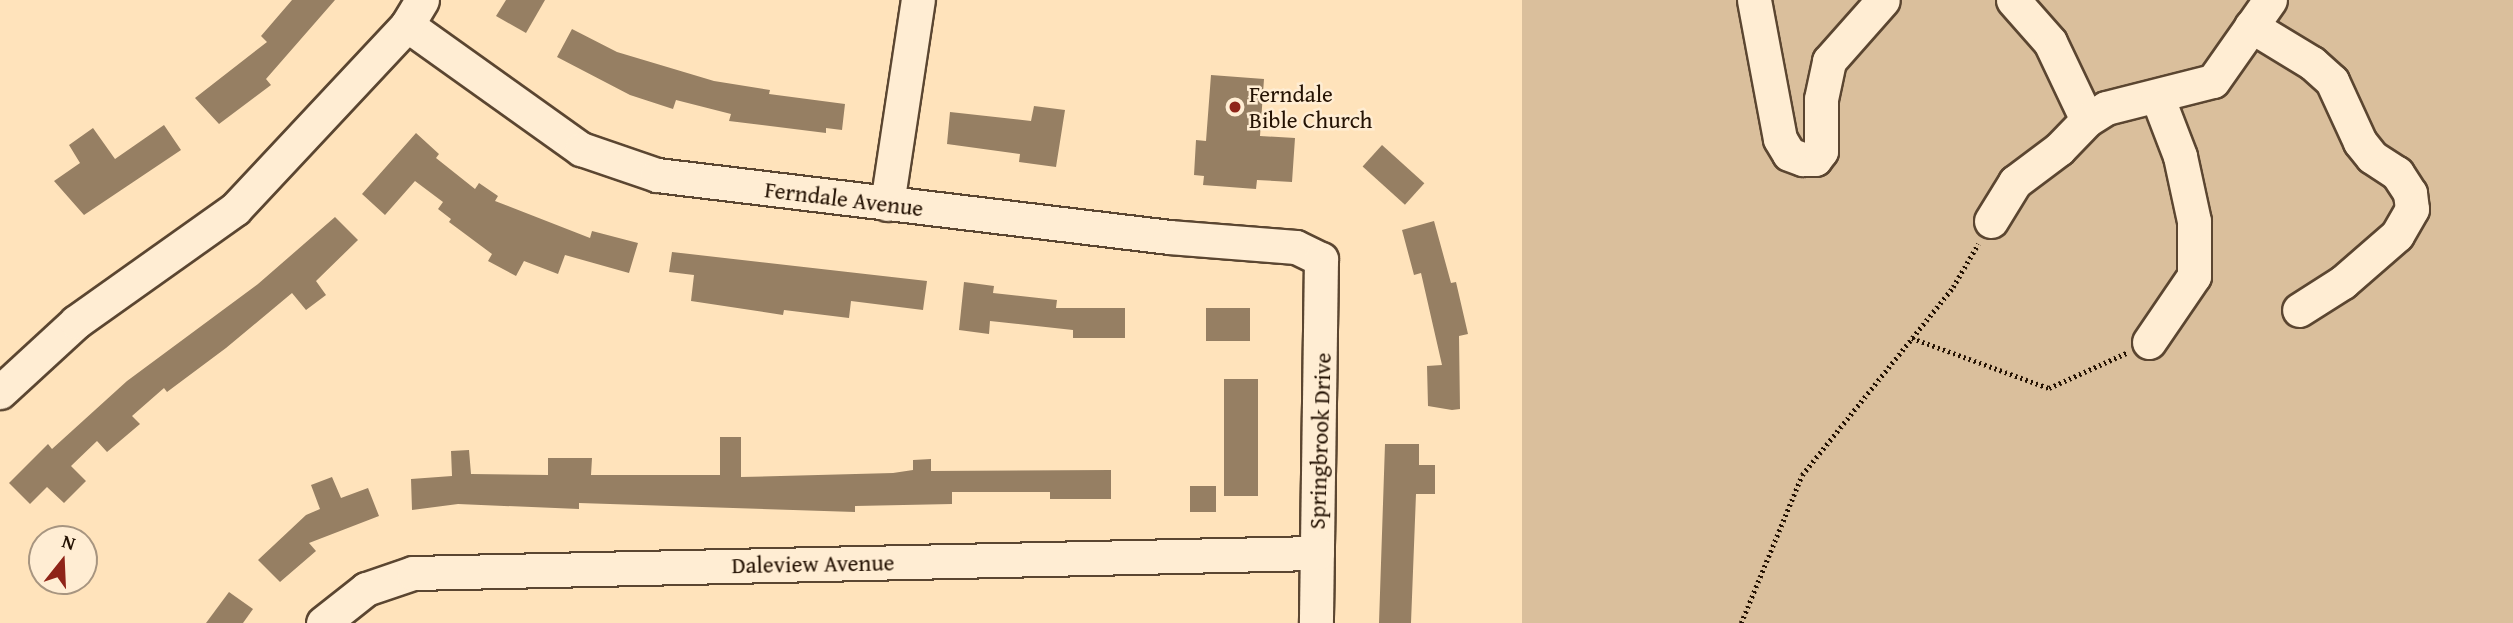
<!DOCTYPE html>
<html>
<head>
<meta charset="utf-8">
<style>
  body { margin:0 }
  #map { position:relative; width:2513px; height:623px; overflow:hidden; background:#ffe3bb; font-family:"Gentium Book Plus",serif }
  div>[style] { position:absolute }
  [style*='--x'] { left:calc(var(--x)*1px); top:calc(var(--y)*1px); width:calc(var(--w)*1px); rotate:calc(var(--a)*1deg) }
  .green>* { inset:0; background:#dabf9c; transform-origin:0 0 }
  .building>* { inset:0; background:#967f63; transform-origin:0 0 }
  .path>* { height:4.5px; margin-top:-2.25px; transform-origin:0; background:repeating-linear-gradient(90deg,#241203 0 2px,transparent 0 5.5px) }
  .roads { filter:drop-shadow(2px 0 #5b4631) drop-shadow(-2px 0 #5b4631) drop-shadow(0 2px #5b4631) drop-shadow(0 -2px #5b4631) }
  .minor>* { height:33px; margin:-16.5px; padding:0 16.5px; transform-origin:16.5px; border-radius:16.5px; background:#ffedd3 }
  .dots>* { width:19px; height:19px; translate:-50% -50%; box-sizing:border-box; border:4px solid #ffedd3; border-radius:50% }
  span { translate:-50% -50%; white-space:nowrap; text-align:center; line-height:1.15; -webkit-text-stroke:5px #ffedd3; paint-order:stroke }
  .poi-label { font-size:23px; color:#241203 }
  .left { translate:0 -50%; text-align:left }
  .street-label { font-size:23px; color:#241203 }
  .north { position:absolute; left:28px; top:525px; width:70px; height:70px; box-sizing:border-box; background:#ffedd3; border:2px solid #a79580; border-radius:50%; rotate:18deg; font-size:19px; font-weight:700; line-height:28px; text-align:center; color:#241203 }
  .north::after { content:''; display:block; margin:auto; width:24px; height:32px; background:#8f2418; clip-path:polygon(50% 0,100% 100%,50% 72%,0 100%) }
</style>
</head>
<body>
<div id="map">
  <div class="green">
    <div style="left:1522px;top:0;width:991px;height:623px"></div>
  </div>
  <div class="building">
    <div style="clip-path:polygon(292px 0,335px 0,266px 79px,271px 85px,219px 124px,195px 98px,267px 42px,261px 36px)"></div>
    <div style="clip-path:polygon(506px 0,545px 0,526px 33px,496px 16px)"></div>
    <div style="clip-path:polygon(572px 29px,617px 52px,714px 81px,770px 90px,769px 94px,845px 104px,842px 130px,826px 128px,826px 133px,729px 121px,731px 114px,676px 100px,673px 109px,630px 95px,557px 57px)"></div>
    <div style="clip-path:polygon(1211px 75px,1264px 79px,1260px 136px,1295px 138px,1292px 182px,1257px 180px,1256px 189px,1203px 185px,1204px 176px,1194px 175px,1196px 140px,1206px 141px)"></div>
    <div style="clip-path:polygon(1034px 106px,1065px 110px,1056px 167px,1019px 162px,1020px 154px,947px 144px,950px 112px,1031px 121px)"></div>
    <div style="clip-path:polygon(164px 125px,181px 150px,84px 215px,54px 181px,80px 163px,69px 145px,93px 128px,115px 159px)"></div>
    <div style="clip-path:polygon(416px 133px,439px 154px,436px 158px,475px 189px,479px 183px,498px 196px,495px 201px,590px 238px,592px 231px,638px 243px,629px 273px,565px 255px,558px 274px,524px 261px,516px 276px,488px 261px,492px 254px,449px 222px,451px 219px,438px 209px,443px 202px,415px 181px,385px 215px,362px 194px)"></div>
    <div style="left:1382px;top:145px;width:57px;height:29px;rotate:42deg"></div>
    <div style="clip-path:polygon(335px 217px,358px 240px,316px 281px,326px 295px,306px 310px,292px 293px,226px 348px,167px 392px,164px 388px,132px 416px,140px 424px,107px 452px,97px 441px,71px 466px,86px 481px,64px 503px,47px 487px,30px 504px,9px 483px,48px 444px,52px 449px,127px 381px,258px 284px)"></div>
    <div style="clip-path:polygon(1434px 221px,1451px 283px,1456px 282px,1468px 334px,1459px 336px,1460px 409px,1452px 410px,1428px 406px,1427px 366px,1442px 365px,1421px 273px,1414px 275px,1402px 230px)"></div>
    <div style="clip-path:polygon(672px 252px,927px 281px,923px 310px,851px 301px,849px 318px,784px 310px,783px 315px,691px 301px,694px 275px,669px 272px)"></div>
    <div style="clip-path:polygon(964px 282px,994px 286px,993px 293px,1057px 300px,1056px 308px,1125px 308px,1125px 338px,1073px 338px,1073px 330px,990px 321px,989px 334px,959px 330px)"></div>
    <div style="left:1250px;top:308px;width:33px;height:44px;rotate:90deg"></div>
    <div style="left:1224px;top:379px;width:34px;height:117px"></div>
    <div style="clip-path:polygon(720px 437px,741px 437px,741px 477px,893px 473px,913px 470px,913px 460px,931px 459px,931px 471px,1111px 470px,1111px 499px,1050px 499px,1050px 492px,952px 492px,952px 504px,855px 506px,855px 512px,579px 503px,579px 509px,458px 504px,412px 510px,411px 479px,452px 476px,451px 451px,469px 450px,471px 474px,548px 475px,548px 458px,592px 458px,591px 475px,720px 475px)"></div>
    <div style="clip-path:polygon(1385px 444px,1419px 444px,1419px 465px,1435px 465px,1435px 494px,1416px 494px,1411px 623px,1379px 623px)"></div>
    <div style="clip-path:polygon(332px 477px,341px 498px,368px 488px,379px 516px,309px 543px,316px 551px,280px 582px,258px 560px,306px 515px,320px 509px,311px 485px)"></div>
    <div style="left:1190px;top:486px;width:26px;height:26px"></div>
    <div style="clip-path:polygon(229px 592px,253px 609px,243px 623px,206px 623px)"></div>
  </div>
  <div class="path">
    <div style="--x:1912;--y:338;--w:146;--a:20.1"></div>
    <div style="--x:2049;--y:388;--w:85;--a:-24.4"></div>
    <div style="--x:1741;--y:623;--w:160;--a:-67.6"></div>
    <div style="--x:1802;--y:475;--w:241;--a:-51.2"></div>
    <div style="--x:1953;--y:287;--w:50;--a:-59.8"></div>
  </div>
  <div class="roads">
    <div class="minor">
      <div style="--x:1754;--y:0;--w:141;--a:79.4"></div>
      <div style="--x:1780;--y:139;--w:17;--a:59"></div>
      <div style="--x:1789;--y:154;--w:15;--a:20"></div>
      <div style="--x:1803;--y:159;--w:12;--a:0"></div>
      <div style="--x:1815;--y:159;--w:10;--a:-53"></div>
      <div style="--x:1821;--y:151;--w:52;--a:-90"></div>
      <div style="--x:1821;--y:99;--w:39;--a:-78"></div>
      <div style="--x:1829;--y:61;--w:81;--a:-48.5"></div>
      <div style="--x:2013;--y:0;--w:56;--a:48.6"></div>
      <div style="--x:2050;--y:42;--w:86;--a:64.6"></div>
      <div style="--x:407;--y:25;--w:214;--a:35.5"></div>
      <div style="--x:581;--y:149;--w:80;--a:18.9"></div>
      <div style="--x:657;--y:175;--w:516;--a:6.9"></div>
      <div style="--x:1169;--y:237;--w:127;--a:4.5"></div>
      <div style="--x:1296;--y:247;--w:28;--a:26"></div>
      <div style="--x:1321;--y:259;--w:364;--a:90.8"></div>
      <div style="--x:2251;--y:26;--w:71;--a:31.2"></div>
      <div style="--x:2312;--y:63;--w:27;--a:42"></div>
      <div style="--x:2332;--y:81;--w:67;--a:65.3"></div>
      <div style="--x:2360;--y:142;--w:19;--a:51"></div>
      <div style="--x:2372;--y:157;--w:30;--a:33"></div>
      <div style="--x:2397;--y:173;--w:24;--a:57"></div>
      <div style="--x:2410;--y:193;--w:16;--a:83"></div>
      <div style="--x:2412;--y:209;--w:30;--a:120"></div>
      <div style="--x:2397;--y:235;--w:72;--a:139"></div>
      <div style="--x:2343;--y:282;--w:52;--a:147.5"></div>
      <div style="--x:887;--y:204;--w:206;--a:-81.4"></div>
      <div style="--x:1991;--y:221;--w:46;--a:-58.4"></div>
      <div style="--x:2015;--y:182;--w:55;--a:-36.9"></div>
      <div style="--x:2059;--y:149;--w:40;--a:-46"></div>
      <div style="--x:2087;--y:120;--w:22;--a:-32"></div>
      <div style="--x:2106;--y:108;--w:110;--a:-14.2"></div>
      <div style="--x:2213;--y:81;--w:99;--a:-54.9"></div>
      <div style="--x:2149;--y:342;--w:80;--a:-55.7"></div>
      <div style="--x:2194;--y:276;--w:55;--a:-90"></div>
      <div style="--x:2194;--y:221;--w:66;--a:-102.2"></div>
      <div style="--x:2180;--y:156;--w:64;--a:-111"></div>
      <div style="--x:0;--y:392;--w:103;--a:-42.6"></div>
      <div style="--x:76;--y:322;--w:195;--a:-35.4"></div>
      <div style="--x:235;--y:209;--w:252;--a:-46.9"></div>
      <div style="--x:407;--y:25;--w:29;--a:-59"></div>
      <div style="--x:323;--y:623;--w:55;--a:-38.3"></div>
      <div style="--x:366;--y:589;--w:50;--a:-18.8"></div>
      <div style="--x:413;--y:573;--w:904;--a:-1.27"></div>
    </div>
  </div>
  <div class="dots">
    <div style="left:1235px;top:107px;background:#8f2418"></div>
  </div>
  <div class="poi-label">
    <span class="left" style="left:1249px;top:107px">Ferndale<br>Bible Church</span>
  </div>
  <div class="street-label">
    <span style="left:844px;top:199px;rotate:7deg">Ferndale Avenue</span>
    <span style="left:1320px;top:441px;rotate:-88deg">Springbrook Drive</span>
    <span style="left:813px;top:564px;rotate:-1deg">Daleview Avenue</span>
  </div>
  <div class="north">N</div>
</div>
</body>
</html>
